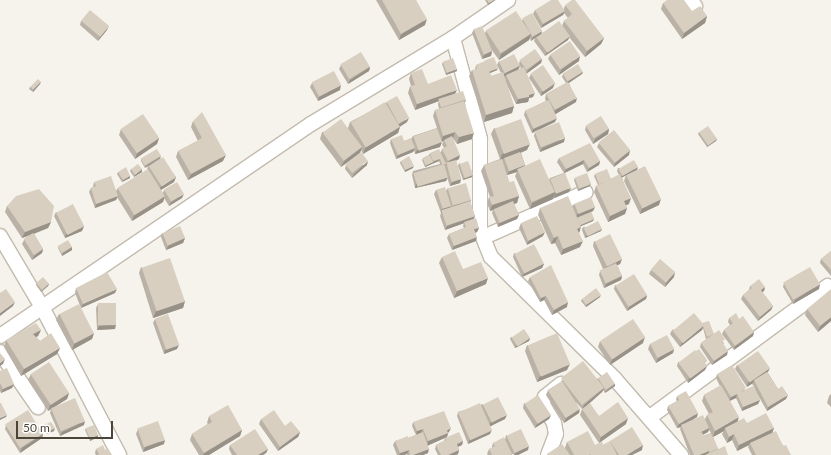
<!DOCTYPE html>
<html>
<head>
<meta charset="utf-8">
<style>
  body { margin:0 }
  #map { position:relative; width:831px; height:455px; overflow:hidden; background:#f6f3ec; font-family:Lato,sans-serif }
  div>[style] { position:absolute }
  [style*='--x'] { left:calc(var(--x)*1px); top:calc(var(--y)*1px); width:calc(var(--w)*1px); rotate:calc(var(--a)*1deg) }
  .roads { filter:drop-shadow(1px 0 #c2bbae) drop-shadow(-1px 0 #c2bbae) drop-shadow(0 1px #c2bbae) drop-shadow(0 -1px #c2bbae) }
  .minor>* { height:14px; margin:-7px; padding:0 7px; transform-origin:7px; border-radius:7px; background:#fff }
  .wall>* { inset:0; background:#bab2a6 }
  .shaded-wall>* { inset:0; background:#979187 }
  .building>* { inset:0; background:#d8cfc1; transform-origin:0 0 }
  span { translate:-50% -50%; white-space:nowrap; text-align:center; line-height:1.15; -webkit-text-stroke:3px #fff; paint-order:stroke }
  .scale { position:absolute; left:16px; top:421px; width:97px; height:18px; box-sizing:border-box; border:2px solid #4b4439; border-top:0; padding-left:5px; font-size:12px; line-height:14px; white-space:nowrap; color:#4b4439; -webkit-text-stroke:3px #fff; paint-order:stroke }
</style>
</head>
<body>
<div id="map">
  <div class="roads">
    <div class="minor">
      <div style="--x:690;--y:0;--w:8;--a:50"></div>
      <div style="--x:453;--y:38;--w:105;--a:75"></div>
      <div style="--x:480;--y:139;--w:91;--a:90"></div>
      <div style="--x:480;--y:230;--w:29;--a:68"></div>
      <div style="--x:491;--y:257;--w:174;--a:44.5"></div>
      <div style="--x:615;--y:379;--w:101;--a:49"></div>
      <div style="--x:0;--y:236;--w:82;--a:59.4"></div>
      <div style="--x:42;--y:307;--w:167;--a:62.5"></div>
      <div style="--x:484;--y:237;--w:111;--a:-23.8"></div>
      <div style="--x:0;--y:336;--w:376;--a:-34.3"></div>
      <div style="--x:311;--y:124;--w:166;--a:-31.2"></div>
      <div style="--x:453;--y:38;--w:67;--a:-34.6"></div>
      <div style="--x:0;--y:352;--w:67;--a:55.4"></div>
      <div style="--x:650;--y:417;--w:221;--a:-36.4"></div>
      <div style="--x:548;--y:455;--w:22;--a:-69"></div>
      <div style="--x:556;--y:434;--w:11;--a:-100"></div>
      <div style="--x:554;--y:423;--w:23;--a:-121"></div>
      <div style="--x:542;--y:403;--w:7;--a:-63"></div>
      <div style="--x:545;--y:397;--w:21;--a:-39"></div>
    </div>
  </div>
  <div class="wall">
    <div style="clip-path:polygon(376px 0,416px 0,425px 25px,399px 40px)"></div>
    <div style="clip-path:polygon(485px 0,495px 0,488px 5px)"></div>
    <div style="clip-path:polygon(663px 3px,707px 16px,705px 23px,682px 39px,661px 9px)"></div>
    <div style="clip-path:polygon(565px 5px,604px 38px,601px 44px,585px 57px,569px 37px,568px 40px,545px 56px,534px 41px,535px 38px,531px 41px,530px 38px,529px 40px,499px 60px,491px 49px,492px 51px,491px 56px,482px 59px,472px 33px,474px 29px,485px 33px,486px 31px,522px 21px,523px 19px,542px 33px,562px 26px,564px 21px,568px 18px,564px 13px,563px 15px,541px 28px,533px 14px,535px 10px,564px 9px)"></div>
    <div style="clip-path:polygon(81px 21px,107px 30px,98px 41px,80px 25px)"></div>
    <div style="clip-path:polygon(550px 55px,579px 61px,559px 75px,548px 59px)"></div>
    <div style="clip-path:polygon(evenodd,542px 59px,541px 63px,526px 74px,533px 97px,529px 98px,528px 102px,516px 104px,506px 83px,514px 106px,512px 113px,484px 122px,469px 76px,472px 70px,475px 70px,476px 65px,485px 62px,485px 61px,497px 70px,490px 73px,491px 76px,501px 73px,497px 65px,499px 61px,519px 64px,520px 60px,542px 59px,520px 66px,521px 68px,518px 70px,520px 66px)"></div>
    <div style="clip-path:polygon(443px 62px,457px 71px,446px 75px,442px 64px)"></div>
    <div style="clip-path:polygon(341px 65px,370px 67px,369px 71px,348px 84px,339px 69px)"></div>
    <div style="clip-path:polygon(583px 72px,582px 74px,569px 83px,576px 102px,555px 114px,555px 122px,532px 133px,524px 115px,525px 111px,546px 101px,545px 99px,546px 94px,566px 83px,562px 77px,563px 74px)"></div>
    <div style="clip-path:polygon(411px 73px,428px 84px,455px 94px,466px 100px,465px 103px,472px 139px,457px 144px,453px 138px,459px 159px,456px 161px,461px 179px,460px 183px,450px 186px,447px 177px,446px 181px,415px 188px,412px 175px,413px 171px,440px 164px,439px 161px,425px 167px,422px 160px,423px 158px,429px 155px,430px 153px,441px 152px,442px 149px,444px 148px,442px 144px,444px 141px,441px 142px,440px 147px,415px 154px,414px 150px,413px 152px,396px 159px,390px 143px,391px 139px,404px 141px,411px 139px,413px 136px,437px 128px,433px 116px,435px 110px,439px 109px,438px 104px,439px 101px,415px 110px,408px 93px,410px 86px,411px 86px,409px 79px)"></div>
    <div style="clip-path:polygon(531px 74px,553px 88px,541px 96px,529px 78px)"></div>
    <div style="clip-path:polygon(41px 82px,40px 84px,33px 92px,29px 89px,30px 87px)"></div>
    <div style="clip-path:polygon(312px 83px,340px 90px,318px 101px,310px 87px)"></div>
    <div style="clip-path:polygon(387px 102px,407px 122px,400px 127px,398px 133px,363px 154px,361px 150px,360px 153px,341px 167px,320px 139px,322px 132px,348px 128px,350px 122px,386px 103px)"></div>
    <div style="clip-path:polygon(193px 121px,223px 161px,188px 180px,176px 157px,178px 151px,198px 141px,191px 127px)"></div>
    <div style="clip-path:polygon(586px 126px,609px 129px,608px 134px,593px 144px,585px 130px)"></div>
    <div style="clip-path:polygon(494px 128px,527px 150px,521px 153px,525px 165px,525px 166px,549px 180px,550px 178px,564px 173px,557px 162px,559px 158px,600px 161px,599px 165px,587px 172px,583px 164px,565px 173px,569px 192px,554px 198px,553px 197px,553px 199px,530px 209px,515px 176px,517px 172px,507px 175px,509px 182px,519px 196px,517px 203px,514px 204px,519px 215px,517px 219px,498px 227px,492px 213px,493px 210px,490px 211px,487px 203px,489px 197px,490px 197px,481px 171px,484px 165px,500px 159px,491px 134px)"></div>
    <div style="clip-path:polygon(121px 129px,159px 138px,157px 144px,135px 159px,119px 135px)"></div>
    <div style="clip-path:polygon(535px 132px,564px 142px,540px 152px,534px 136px)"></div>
    <div style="clip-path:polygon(699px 132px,717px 139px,716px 141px,707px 147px,698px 134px)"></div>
    <div style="clip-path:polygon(599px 143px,629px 155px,614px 167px,597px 147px)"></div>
    <div style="clip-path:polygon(161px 156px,160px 158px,176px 177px,174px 182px,161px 190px,163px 193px,164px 190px,182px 198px,169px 206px,164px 198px,163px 202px,132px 221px,117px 197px,116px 200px,95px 208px,89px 192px,91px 188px,93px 187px,94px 182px,116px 191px,118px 188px,147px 170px,148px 166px,145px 168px,141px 161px,141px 159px)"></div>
    <div style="clip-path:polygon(401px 161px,413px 168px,405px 172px,400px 163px)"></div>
    <div style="clip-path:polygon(459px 163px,473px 175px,472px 177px,463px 180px,458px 166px)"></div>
    <div style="clip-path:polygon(346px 165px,367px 165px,352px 178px,345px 169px)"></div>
    <div style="clip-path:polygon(618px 168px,637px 169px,659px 205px,640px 214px,624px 181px,626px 175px,622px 177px,629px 204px,626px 205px,627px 208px,625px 214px,608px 222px,594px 192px,596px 186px,598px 185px,594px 176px,595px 174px,611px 179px,619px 175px,617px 171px)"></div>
    <div style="clip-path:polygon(131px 169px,142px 172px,134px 177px,130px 171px)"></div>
    <div style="clip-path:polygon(118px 172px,130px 176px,130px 178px,122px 182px,117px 174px)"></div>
    <div style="clip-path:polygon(575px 178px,591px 184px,590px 186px,578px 191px,574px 180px)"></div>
    <div style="clip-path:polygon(448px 188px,471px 200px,470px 202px,475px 216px,474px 219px,479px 228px,477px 232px,475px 233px,476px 241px,452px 250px,447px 238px,449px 234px,464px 228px,463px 226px,464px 223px,445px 230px,440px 216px,441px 213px,434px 194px,436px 190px,446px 191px)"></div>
    <div style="clip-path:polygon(574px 204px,595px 207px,593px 211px,591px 212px,594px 219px,593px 221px,581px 226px,579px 233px,580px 247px,561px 255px,555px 243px,551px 244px,538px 215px,540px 208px,572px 207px)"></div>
    <div style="clip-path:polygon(7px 206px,51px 222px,48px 228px,34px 234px,43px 249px,42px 253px,32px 260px,22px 244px,24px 240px,31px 235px,22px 238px,5px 212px)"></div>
    <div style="clip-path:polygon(56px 212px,84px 226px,82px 231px,65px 238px,54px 216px)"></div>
    <div style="clip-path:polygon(521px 223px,543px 236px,527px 245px,519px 228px)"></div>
    <div style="clip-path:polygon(583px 227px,602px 229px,601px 231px,585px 238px,582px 230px)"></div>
    <div style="clip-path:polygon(162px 233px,185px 238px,183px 243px,166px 250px,161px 237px)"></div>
    <div style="clip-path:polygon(594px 241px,622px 259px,620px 264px,617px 265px,622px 276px,621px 280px,604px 288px,599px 275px,600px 271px,603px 269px,593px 246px)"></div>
    <div style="clip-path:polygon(58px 246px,72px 247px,72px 250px,62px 256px,58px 248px)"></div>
    <div style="clip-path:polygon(831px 251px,831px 276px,820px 263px,821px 259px)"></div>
    <div style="clip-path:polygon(514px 253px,544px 264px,542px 268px,522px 277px,513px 257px)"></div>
    <div style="clip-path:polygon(442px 257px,463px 269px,486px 284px,454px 298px,439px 263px)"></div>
    <div style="clip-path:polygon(141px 267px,185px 301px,183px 308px,153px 318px,139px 273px)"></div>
    <div style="clip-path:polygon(651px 270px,674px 277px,665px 287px,649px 274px)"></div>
    <div style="clip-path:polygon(530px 277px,567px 307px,552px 315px,544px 300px,540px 302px,528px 281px)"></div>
    <div style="clip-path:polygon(36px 283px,49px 284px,48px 286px,41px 292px,36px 285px)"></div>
    <div style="clip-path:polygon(784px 283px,819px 289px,793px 304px,783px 287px)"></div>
    <div style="clip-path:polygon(615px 285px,647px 295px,646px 299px,627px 311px,614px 289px)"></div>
    <div style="clip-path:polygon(750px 286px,765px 287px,764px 291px,762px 292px,773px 306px,771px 310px,758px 321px,741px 299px,743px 295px,749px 290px)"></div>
    <div style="clip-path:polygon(76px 288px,115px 293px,81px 308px,75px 293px)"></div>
    <div style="clip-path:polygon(600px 297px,586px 307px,581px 301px,582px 299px)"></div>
    <div style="clip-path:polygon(98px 304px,115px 329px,97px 330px,96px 308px)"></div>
    <div style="clip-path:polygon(807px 309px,831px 321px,818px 332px,805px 315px)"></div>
    <div style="clip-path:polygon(59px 314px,94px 333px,92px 339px,72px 350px,56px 320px)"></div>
    <div style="clip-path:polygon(729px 318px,739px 319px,754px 332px,753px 336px,734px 350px,722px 334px,724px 330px,730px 325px,728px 322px)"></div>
    <div style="clip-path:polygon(155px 319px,177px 349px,164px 354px,153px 323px)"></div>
    <div style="clip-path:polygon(702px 323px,724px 343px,723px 344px,727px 355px,712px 365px,700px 347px,701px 343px,708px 338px,706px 339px,703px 328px,702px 330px,680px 347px,670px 334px,672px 330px)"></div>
    <div style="clip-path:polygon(41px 330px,38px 336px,36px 337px,40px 341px,60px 348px,57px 354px,21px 376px,4px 347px,6px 340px)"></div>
    <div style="clip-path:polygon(511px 337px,530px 338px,529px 341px,515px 348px,510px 339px)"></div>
    <div style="clip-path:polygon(600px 341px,643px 343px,610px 365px,598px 347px)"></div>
    <div style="clip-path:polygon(650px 344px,674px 349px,673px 353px,656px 363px,648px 349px)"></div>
    <div style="clip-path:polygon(527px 345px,567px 370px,537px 382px,525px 351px)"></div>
    <div style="clip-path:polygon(707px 360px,706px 362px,704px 363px,707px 366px,705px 370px,688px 383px,677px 366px,678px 362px)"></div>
    <div style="clip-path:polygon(evenodd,737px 365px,768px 373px,778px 389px,786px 399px,767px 411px,755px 390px,760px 400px,758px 404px,742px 411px,736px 398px,730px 401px,738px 422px,774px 428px,772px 432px,791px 455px,752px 455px,748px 447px,749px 445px,737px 451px,732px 440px,727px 443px,722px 434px,724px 431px,713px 437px,718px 449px,728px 455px,690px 455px,680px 429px,681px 427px,677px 428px,667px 410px,668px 406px,677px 401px,676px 400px,677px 396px,697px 417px,693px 419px,705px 419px,707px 415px,709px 414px,702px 401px,704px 395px,720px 386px,716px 378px,717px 374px,745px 390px,754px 386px,752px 384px,753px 383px,747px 387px,735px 369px,737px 365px,709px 430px,711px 433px,703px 436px,703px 435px,708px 432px,709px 430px)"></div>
    <div style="clip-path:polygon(0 371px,12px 388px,1px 393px,0 391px)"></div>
    <div style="clip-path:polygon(31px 374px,69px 393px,67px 399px,53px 408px,84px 425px,60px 436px,50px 413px,51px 409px,48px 411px,28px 380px)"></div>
    <div style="clip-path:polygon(598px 378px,615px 384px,615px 386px,605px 393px,603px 390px,602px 392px,586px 406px,599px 416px,626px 424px,599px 443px,580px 415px,582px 409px,576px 402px,579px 413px,564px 423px,546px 395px,548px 390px,561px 382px,562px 380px,597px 379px)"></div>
    <div style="clip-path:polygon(831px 394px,831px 407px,827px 403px,829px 396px)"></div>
    <div style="clip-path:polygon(524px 403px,551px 415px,549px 419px,535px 428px,523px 408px)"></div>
    <div style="clip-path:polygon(482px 404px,505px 419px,490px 426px,490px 434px,468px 444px,457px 416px,458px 412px,481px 405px)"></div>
    <div style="clip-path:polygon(209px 416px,242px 430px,240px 436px,209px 455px,199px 455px,190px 440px,192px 434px,208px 424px,207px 423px)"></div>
    <div style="clip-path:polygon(261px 419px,285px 426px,300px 432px,298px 437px,278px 451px,259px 424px)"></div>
    <div style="clip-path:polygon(413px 422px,449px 432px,448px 433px,447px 437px,428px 445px,428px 453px,423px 455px,407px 455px,407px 454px,404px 455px,397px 455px,393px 445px,395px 441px,408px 438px,416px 435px,412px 426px)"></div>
    <div style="clip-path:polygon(6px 425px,43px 434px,42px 438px,20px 453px,5px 429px)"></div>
    <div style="clip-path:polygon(44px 425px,54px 431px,47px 434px,43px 428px)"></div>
    <div style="clip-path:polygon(86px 428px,98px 435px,98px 437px,90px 441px,85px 430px)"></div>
    <div style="clip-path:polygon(138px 429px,164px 444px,143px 452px,136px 434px)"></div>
    <div style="clip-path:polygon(506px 435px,528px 450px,518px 455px,512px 454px,512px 455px,488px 455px,487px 454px,489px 449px,492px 448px,492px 447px,493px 443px,505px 440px)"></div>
    <div style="clip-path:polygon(445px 438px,463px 441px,462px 445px,458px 447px,459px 450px,458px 454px,456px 455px,438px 455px,435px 449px,436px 445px,444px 441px)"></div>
    <div style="clip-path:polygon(610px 441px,642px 450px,632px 455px,547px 455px,547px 454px,565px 448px,567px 442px,595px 445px,603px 445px,610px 442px)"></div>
    <div style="clip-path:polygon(230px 445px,268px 449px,266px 453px,263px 455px,232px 455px,229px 449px)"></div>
    <div style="clip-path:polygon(96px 449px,105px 450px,112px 455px,96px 455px,95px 453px)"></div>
  </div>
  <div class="shaded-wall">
    <div style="clip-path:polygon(494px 0,495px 0,488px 5px,489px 3px)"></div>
    <div style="clip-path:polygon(565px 11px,563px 15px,541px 28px,543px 24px)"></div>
    <div style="clip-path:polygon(707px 16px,705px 23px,682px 39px,684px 33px)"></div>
    <div style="clip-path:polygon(427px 19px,425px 25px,399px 40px,401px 34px)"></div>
    <div style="clip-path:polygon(109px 26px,107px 30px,98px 41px,100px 37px)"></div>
    <div style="clip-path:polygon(542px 31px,541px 35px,536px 37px,535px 38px,531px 41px,533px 37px)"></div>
    <div style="clip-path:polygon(531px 34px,529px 40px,499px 60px,501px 54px)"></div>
    <div style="clip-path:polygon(570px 36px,568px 40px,545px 56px,547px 52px)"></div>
    <div style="clip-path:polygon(604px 38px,601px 44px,585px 57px,587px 51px)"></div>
    <div style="clip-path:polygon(492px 51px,491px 56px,482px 59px,484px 55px)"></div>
    <div style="clip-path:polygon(580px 56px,579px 61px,559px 75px,561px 70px)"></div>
    <div style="clip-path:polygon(542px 59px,541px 63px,526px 74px,528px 70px)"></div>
    <div style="clip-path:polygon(520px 66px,518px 70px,503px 77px,505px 73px)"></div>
    <div style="clip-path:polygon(370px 67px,369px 71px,348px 84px,350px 80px)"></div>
    <div style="clip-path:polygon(498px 68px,497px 70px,488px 74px,489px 72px)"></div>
    <div style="clip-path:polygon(457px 69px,457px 71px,446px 75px,447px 72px)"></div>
    <div style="clip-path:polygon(583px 72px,582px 74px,567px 84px,567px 82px)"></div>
    <div style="clip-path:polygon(41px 82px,40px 84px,33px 92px,33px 90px)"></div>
    <div style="clip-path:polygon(555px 83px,553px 88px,541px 96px,542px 91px)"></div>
    <div style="clip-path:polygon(341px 85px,340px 90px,318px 101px,319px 97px)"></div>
    <div style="clip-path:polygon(457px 90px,454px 96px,439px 100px,439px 101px,415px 110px,417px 104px)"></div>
    <div style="clip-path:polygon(535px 93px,533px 97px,529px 98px,528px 102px,516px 104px,518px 99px)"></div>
    <div style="clip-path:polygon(577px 98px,576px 102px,554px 115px,555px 110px)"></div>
    <div style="clip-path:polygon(514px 106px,512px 113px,484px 122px,486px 115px)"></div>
    <div style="clip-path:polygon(409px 118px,407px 122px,397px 128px,399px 124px)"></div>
    <div style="clip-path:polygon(557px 118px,555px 122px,532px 133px,533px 129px)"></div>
    <div style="clip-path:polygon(400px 127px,398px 133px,363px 154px,365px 148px)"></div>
    <div style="clip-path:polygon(609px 129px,608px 134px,593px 144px,595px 139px)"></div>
    <div style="clip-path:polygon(455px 132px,453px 138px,441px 142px,443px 136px)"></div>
    <div style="clip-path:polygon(474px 133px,472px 139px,457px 144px,459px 137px)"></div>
    <div style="clip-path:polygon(159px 138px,157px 144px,135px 159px,137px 153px)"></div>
    <div style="clip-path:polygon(565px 138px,564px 142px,540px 152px,542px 148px)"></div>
    <div style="clip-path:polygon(717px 139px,716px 141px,707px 147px,708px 145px)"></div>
    <div style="clip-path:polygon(442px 142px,440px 147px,415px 154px,417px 150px)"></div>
    <div style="clip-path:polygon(530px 144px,527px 150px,500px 160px,502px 154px)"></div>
    <div style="clip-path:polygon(362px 147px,360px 153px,341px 167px,344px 161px)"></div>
    <div style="clip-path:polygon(415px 148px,413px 152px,396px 159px,398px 155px)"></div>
    <div style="clip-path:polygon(630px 150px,629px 155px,614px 167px,615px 163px)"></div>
    <div style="clip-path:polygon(226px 155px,223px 161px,188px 180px,191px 174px)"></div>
    <div style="clip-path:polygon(460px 155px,459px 159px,446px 165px,448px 161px)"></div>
    <div style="clip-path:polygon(161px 156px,160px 158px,145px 168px,146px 166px)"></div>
    <div style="clip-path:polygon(440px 159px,439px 161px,425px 167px,426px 165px)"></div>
    <div style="clip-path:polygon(584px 160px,583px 164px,564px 173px,566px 169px)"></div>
    <div style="clip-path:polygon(368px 161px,367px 165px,352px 178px,354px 174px)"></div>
    <div style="clip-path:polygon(600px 161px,599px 165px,587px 172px,589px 168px)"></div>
    <div style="clip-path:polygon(525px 165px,524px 169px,518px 170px,517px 172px,507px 175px,509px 171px)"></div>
    <div style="clip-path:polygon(414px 166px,413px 168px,405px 172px,405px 170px)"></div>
    <div style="clip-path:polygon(638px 167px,637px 170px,621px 178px,621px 176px)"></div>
    <div style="clip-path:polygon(142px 169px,142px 172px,134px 177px,135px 175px)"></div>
    <div style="clip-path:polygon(473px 175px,472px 177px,463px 180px,464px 178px)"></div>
    <div style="clip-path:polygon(130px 176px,130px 178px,122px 182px,123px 180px)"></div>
    <div style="clip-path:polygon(176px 177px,174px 182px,159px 191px,161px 186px)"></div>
    <div style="clip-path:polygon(448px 177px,446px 181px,415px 188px,416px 184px)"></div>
    <div style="clip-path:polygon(461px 179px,460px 183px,450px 186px,452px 182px)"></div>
    <div style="clip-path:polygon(591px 184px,590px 186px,578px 191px,579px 189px)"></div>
    <div style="clip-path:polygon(571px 188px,569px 192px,554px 198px,555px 193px)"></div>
    <div style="clip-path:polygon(555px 192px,553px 199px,530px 209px,532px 203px)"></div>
    <div style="clip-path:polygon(184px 194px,182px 198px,169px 206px,171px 202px)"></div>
    <div style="clip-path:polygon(118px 196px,116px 200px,95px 208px,96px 204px)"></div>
    <div style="clip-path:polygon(165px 196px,163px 202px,132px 221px,134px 215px)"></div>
    <div style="clip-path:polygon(519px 196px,517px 203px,494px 210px,494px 209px,493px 210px,490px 211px,492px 205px)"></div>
    <div style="clip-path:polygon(631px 198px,629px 204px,622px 207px,624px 201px)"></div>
    <div style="clip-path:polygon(661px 199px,659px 205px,640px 214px,642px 208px)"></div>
    <div style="clip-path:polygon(471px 200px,469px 204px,452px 210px,453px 206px)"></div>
    <div style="clip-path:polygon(451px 206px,450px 210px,442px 212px,441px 213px,442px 209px)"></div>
    <div style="clip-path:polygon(595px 207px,593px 211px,576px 218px,577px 214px)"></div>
    <div style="clip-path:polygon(627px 208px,625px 214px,608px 222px,610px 216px)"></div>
    <div style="clip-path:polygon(519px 215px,517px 219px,498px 227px,499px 223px)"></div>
    <div style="clip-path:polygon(475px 216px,473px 220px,445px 230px,447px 226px)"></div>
    <div style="clip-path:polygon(594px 219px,593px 221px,579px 227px,580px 224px)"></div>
    <div style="clip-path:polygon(51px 222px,48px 228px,22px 238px,25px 232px)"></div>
    <div style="clip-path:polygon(84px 226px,82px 231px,65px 238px,66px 234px)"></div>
    <div style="clip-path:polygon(581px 227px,579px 233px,577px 229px)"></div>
    <div style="clip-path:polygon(479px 228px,477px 232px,473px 234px,474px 229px)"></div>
    <div style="clip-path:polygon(602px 229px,601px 231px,585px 238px,586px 236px)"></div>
    <div style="clip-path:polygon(545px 232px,543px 236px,527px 245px,528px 241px)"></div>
    <div style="clip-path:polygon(558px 236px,555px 243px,551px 244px,554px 238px)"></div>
    <div style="clip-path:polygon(477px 237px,476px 241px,452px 250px,454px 246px)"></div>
    <div style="clip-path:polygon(185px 238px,183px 243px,166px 250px,168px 246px)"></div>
    <div style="clip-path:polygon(583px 241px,580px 247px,561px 255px,563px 249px)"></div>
    <div style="clip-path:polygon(72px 247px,72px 250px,62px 256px,63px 253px)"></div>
    <div style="clip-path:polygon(43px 249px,42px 253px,32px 260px,34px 256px)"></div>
    <div style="clip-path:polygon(622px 259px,620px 264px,604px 271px,606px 267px)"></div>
    <div style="clip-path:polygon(544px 264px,542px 268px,522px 277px,524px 273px)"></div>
    <div style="clip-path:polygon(675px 272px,674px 277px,665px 287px,666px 283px)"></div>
    <div style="clip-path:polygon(622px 276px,621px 280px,604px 288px,606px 284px)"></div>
    <div style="clip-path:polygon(488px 278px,486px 284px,454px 298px,457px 291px)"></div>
    <div style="clip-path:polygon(49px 284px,48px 286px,41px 292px,42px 290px)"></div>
    <div style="clip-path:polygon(820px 284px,819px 289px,793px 304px,795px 300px)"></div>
    <div style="clip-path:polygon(765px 287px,764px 291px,759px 295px,761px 290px)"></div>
    <div style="clip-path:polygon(117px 289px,115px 293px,81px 308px,83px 304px)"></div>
    <div style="clip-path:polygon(601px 295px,600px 297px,586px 307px,586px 305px)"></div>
    <div style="clip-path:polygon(647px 295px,646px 299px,627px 311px,629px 307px)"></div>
    <div style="clip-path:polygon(546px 296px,544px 300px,540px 302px,541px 298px)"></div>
    <div style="clip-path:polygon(185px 301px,183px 308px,153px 318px,156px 311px)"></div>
    <div style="clip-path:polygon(15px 302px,13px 306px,0 316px,0 313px)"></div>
    <div style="clip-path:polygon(568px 302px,567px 307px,552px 315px,554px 310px)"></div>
    <div style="clip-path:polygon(773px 306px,771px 310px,758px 321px,760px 317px)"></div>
    <div style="clip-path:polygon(831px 317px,831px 321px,818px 332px,820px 326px)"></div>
    <div style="clip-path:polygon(116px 325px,115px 329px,97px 330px,99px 326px)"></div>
    <div style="clip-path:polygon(704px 325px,702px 330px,680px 347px,682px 342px)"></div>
    <div style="clip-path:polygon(41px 330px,38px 336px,31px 340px,33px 334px)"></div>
    <div style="clip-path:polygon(754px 332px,753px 336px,734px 350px,735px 346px)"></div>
    <div style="clip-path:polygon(94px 333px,92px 339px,72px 350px,74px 344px)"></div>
    <div style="clip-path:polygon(645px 337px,643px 343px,610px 365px,612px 359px)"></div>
    <div style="clip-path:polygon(530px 338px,529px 341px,515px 348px,516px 346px)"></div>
    <div style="clip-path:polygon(179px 345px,177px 349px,164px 354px,165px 350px)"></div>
    <div style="clip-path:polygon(60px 348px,57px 354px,21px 376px,24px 369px)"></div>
    <div style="clip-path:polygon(674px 349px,673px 353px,656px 363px,658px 358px)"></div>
    <div style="clip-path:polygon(728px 351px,727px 355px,712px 365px,714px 361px)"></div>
    <div style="clip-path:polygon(5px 359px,3px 364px,0 366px,0 363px)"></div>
    <div style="clip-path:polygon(570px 364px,567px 370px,537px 382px,540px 376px)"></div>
    <div style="clip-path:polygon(707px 366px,705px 370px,688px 383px,689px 378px)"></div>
    <div style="clip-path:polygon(770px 368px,768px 372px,755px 381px,754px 380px,753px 383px,747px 387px,748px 382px)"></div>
    <div style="clip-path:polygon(14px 384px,12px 388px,1px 393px,3px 389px)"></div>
    <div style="clip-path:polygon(615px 384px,615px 386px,605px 393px,606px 391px)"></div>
    <div style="clip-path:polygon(604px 388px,602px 392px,582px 410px,584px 405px)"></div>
    <div style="clip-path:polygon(69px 393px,67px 399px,48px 411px,50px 405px)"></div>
    <div style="clip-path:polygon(737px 394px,736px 398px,729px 401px,731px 397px)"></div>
    <div style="clip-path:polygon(788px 395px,786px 399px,767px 411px,768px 407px)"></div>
    <div style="clip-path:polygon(760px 400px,758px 404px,742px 411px,743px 407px)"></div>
    <div style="clip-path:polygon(580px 409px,579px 413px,564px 423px,566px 418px)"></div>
    <div style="clip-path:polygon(698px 413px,697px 417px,682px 426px,681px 425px,681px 427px,677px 428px,679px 424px)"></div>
    <div style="clip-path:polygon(7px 415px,6px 417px,0 420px,0 418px)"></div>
    <div style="clip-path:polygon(507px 415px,505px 419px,489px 427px,490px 423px)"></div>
    <div style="clip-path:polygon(551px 415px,549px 419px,535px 428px,537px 424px)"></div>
    <div style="clip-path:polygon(739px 417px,737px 423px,725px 428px,724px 431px,713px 437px,715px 431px)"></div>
    <div style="clip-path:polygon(628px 418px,626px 424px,599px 443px,601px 437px)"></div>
    <div style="clip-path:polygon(85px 421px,84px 425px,60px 436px,62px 432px)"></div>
    <div style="clip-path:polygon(55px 428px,54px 431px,47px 434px,47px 432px)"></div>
    <div style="clip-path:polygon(451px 428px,449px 432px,445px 434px,447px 430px)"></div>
    <div style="clip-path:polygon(709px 428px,708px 432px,698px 437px,699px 433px)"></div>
    <div style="clip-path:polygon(774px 428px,772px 434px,750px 443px,749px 445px,737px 451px,739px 445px)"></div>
    <div style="clip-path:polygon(423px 429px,421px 433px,416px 435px,417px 431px)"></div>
    <div style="clip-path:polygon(242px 430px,240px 436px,209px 455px,203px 455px,204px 453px)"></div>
    <div style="clip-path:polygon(492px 430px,490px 434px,468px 444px,470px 439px)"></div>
    <div style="clip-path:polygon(300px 432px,298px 437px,278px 451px,280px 447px)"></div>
    <div style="clip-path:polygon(448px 433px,447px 437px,427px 446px,428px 441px)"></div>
    <div style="clip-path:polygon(43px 434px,42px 438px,20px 453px,22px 448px)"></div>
    <div style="clip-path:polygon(734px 434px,732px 440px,727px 443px,729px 437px)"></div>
    <div style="clip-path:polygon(98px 435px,98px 437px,90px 441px,90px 439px)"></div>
    <div style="clip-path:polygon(165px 440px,164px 444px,143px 452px,145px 447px)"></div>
    <div style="clip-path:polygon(463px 441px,462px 445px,455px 448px,457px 444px)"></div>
    <div style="clip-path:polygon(643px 445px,642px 450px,632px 455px,627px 455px)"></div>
    <div style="clip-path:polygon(529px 446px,528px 450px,518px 455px,514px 455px,515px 453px)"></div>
    <div style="clip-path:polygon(268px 449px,266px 453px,263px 455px,258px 455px)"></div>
    <div style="clip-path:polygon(429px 449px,428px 453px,423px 455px,413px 455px)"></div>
    <div style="clip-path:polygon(409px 450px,407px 454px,404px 455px,399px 455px,400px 453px)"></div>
    <div style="clip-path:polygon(459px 450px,458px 454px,456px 455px,448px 455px)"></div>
    <div style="clip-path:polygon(709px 451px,708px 455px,699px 455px)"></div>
  </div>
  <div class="building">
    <div style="clip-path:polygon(382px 0,416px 0,427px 19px,401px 34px)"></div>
    <div style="clip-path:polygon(487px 0,494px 0,489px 3px)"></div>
    <div style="clip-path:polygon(551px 0,558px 0,565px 11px,543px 24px,535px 10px)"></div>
    <div style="clip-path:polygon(572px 0,575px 0,604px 38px,587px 51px,564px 21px,572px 14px,565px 5px)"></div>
    <div style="clip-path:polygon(667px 0,684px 0,692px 11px,700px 6px,707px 16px,684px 33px,663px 3px)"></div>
    <div style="left:90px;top:10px;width:25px;height:14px;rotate:40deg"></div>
    <div style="left:516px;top:11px;width:27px;height:36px;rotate:57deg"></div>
    <div style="left:532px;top:13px;width:21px;height:11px;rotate:61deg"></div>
    <div style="left:559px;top:21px;width:19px;height:28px;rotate:54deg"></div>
    <div style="left:482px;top:26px;width:27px;height:9px;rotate:68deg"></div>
    <div style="left:570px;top:41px;width:18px;height:24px;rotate:56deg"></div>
    <div style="left:535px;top:49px;width:12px;height:19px;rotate:55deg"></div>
    <div style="left:361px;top:52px;width:17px;height:24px;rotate:59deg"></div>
    <div style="left:514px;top:54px;width:13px;height:17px;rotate:63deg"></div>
    <div style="left:494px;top:57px;width:12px;height:10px;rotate:70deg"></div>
    <div style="left:453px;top:58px;width:12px;height:11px;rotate:70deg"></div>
    <div style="clip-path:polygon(485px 61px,491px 76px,503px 72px,514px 106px,486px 115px,472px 70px,477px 69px,476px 65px)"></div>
    <div style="left:578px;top:64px;width:9px;height:18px;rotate:58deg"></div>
    <div style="left:543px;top:65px;width:22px;height:15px;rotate:56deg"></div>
    <div style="clip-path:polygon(524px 67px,535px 93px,529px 95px,529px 97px,518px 99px,506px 75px)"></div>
    <div style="clip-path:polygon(422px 69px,428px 84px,451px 75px,457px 90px,417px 104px,410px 86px,415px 85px,411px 73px)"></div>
    <div style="left:334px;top:71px;width:16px;height:25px;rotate:63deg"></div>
    <div style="left:38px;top:79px;width:4px;height:11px;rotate:45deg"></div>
    <div style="left:568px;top:82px;width:18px;height:25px;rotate:61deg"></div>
    <div style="left:463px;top:91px;width:9px;height:26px;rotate:72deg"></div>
    <div style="left:397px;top:96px;width:25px;height:12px;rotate:61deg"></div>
    <div style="left:549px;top:100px;width:20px;height:26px;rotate:66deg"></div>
    <div style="clip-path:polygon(464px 101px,474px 133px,459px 137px,455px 132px,443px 136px,435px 110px)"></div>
    <div style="left:385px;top:102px;width:29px;height:40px;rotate:59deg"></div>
    <div style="clip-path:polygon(202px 112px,226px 155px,191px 174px,178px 151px,202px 138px,193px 121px)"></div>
    <div style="left:143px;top:114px;width:29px;height:27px;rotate:56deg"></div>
    <div style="left:601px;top:116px;width:15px;height:18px;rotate:58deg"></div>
    <div style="left:341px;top:119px;width:35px;height:23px;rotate:53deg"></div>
    <div style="left:521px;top:119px;width:27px;height:28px;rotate:70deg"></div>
    <div style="left:559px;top:122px;width:17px;height:26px;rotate:69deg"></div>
    <div style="left:708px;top:126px;width:16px;height:11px;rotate:55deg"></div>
    <div style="left:437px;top:128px;width:15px;height:25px;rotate:70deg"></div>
    <div style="left:614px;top:130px;width:26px;height:20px;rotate:51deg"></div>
    <div style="clip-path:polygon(402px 135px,404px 141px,411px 138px,415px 148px,398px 155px,391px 139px)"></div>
    <div style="clip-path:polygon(452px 136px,460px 155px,448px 161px,442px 149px,447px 146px,444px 140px)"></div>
    <div style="clip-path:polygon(590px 143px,600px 161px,589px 168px,584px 160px,566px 169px,559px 158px)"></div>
    <div style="left:157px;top:149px;width:8px;height:19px;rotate:60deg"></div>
    <div style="clip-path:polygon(439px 149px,446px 164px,442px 164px,440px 159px,433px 161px,430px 153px)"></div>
    <div style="left:361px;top:152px;width:11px;height:20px;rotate:52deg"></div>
    <div style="left:520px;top:152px;width:14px;height:17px;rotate:69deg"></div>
    <div style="left:430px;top:155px;width:8px;height:8px;rotate:67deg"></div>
    <div style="clip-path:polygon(409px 156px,414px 166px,405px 170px,401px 161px)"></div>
    <div style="left:163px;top:157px;width:24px;height:17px;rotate:57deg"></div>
    <div style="clip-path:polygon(502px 159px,509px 182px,514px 181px,519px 196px,492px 205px,489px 197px,494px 196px,484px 165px)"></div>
    <div style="left:540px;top:159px;width:36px;height:25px;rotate:66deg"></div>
    <div style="left:456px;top:160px;width:20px;height:10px;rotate:75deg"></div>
    <div style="left:634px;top:160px;width:8px;height:18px;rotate:60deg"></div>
    <div style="left:468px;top:161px;width:15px;height:9px;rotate:70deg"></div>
    <div style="clip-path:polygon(138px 164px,142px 169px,135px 175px,131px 169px)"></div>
    <div style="left:444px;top:164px;width:14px;height:32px;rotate:73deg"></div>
    <div style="left:645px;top:166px;width:37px;height:21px;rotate:64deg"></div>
    <div style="clip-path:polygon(126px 167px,130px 176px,123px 180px,118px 172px)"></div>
    <div style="left:148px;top:169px;width:32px;height:36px;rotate:58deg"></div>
    <div style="left:607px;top:169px;width:11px;height:13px;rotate:68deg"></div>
    <div style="left:565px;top:173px;width:16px;height:16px;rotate:68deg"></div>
    <div style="left:587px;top:173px;width:12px;height:13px;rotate:70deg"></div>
    <div style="clip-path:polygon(620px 174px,631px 198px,624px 201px,627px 208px,610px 216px,596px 186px)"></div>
    <div style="clip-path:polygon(111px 176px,118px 196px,96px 204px,91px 188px,96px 186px,94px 182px)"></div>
    <div style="left:177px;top:182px;width:14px;height:15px;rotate:60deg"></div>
    <div style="left:466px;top:183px;width:18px;height:19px;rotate:74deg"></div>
    <div style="left:445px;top:187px;width:20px;height:9px;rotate:72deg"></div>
    <div style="clip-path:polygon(39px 189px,54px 206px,51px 222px,25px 232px,7px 206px,16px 196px)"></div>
    <div style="clip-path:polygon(568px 196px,581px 227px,577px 229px,583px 241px,563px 249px,558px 236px,554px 238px,540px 208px)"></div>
    <div style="left:591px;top:197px;width:11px;height:18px;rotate:68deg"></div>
    <div style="left:470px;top:201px;width:16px;height:30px;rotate:72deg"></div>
    <div style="left:513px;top:201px;width:15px;height:21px;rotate:67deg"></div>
    <div style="left:73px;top:204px;width:25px;height:19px;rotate:63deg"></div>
    <div style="left:591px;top:212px;width:8px;height:15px;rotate:67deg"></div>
    <div style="clip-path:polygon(537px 216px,545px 232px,528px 241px,521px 223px)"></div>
    <div style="clip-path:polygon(476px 218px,479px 228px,474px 229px,477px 237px,454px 246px,449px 234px,466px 227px,464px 222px)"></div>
    <div style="left:598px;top:221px;width:9px;height:16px;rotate:63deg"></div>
    <div style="left:180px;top:226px;width:13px;height:19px;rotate:67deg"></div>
    <div style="left:33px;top:233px;width:19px;height:11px;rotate:58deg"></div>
    <div style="left:610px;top:234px;width:28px;height:17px;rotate:64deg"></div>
    <div style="left:68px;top:240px;width:8px;height:12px;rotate:60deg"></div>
    <div style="left:534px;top:244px;width:22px;height:22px;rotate:63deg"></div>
    <div style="clip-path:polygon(455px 251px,463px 269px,481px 262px,488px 278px,457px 291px,442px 257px)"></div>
    <div style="clip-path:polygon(831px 251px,831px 270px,821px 259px)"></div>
    <div style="left:170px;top:258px;width:46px;height:30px;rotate:71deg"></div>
    <div style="left:660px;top:259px;width:20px;height:14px;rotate:41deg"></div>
    <div style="left:616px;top:263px;width:14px;height:18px;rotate:65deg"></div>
    <div style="clip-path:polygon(551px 265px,568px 302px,554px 310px,546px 296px,541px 298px,530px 277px)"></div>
    <div style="left:810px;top:267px;width:20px;height:31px;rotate:60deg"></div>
    <div style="clip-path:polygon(107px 272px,117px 289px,83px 304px,76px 288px)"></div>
    <div style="left:634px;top:274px;width:25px;height:22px;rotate:58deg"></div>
    <div style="left:43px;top:277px;width:9px;height:9px;rotate:49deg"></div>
    <div style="clip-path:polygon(759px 279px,765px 287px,761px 290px,773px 306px,760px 317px,743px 295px,752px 288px,750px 286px)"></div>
    <div style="clip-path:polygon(596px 288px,601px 295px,586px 305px,582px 299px)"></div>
    <div style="clip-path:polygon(6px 289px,15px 302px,0 313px,0 293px)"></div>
    <div style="clip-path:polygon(831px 289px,831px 317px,820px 326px,807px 309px)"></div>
    <div style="left:116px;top:303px;width:22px;height:18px;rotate:90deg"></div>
    <div style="left:79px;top:304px;width:33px;height:22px;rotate:63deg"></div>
    <div style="left:694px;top:313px;width:16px;height:28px;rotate:50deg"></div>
    <div style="clip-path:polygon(736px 313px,739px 319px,743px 316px,754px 332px,735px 346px,724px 330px,733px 323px,729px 318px)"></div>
    <div style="left:168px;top:314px;width:33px;height:14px;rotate:70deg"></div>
    <div style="left:633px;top:319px;width:22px;height:40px;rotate:56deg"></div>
    <div style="clip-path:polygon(709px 321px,714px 334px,707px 337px,703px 326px,704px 325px,702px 323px)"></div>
    <div style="clip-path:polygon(36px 323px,41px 330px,33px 334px,40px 341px,51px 333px,60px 348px,24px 369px,6px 340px)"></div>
    <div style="left:524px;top:329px;width:11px;height:15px;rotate:56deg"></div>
    <div style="clip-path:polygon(719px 330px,725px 339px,722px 342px,728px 351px,714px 361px,701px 343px)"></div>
    <div style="left:557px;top:333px;width:34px;height:32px;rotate:67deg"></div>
    <div style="left:667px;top:335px;width:16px;height:19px;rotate:63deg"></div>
    <div style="left:699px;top:349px;width:14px;height:4px;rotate:54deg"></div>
    <div style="left:695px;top:350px;width:20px;height:21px;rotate:53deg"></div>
    <div style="left:758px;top:351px;width:21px;height:25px;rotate:55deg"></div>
    <div style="clip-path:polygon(0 353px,5px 359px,0 363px)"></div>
    <div style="left:583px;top:361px;width:34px;height:28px;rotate:52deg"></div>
    <div style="left:49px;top:362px;width:37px;height:22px;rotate:57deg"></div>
    <div style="clip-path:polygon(732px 365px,746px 388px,741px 392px,754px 386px,760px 400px,743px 407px,737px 394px,731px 397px,717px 374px)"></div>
    <div style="clip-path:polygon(7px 368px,14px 384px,3px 389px,0 383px,0 371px)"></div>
    <div style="left:607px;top:372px;width:14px;height:11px;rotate:56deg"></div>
    <div style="clip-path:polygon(767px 372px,778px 389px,782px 386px,788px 395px,768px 407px,754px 380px)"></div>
    <div style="left:562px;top:381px;width:33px;height:17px;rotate:57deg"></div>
    <div style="clip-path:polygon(721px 385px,739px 417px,715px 431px,707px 415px,713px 412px,704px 395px)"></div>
    <div style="clip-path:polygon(686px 391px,698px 413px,679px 424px,668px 406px,679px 400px,677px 396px)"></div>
    <div style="left:538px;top:395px;width:24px;height:16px;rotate:57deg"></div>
    <div style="left:498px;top:397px;width:20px;height:17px;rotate:63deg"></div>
    <div style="left:75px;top:398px;width:25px;height:26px;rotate:67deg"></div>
    <div style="clip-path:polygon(618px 402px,628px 418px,601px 437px,582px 409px,590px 403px,599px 416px)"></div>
    <div style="clip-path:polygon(0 403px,1px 403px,7px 415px,0 418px)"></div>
    <div style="left:480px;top:403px;width:30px;height:24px;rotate:66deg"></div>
    <div style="clip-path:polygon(228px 405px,242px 430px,204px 453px,192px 434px,212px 422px,209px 416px)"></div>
    <div style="left:28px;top:410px;width:28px;height:27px;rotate:58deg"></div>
    <div style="clip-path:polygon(274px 410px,285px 426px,291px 421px,300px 432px,280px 447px,261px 419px)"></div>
    <div style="clip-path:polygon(444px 411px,451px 428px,447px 430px,448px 433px,428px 441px,423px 429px,417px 431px,413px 422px)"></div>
    <div style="clip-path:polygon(766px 413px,774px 428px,739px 445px,734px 434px,729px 437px,725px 428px,744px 418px,747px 423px)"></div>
    <div style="clip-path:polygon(703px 415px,709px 428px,699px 433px,702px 432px,709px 451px,699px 455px,694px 455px,681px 425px)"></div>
    <div style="left:158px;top:421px;width:20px;height:22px;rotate:70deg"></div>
    <div style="clip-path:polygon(51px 422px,55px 428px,47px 432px,44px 425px)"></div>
    <div style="left:94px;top:425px;width:11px;height:9px;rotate:68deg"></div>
    <div style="clip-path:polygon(632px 427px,643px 445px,627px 455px,619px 455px,610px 441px)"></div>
    <div style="clip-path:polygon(255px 429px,268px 449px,258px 455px,237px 455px,230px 445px)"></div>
    <div style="left:521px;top:429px;width:19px;height:16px;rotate:65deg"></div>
    <div style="clip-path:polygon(588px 431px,595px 445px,602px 441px,603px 445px,610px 441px,617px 455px,591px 455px,591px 454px,589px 455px,574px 455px,567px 442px)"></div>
    <div style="clip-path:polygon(776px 431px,783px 446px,786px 445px,791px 455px,756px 455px,750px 443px)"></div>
    <div style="clip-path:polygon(423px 432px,429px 449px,413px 455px,410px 455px,409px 450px,400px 453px,395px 441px,408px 436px,408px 438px)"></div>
    <div style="clip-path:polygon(459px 432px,463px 441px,457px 444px,459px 450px,448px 455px,441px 455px,436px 445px,446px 440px,445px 438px)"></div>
    <div style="left:711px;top:433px;width:17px;height:9px;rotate:66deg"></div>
    <div style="clip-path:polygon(504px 437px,512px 454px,510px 455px,492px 455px,489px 449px,495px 446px,493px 443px)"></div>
    <div style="clip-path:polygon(562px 444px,570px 455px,547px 455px,547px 454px)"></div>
    <div style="clip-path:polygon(103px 445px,105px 450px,108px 448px,112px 455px,97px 455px,99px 454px,96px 449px)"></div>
    <div style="clip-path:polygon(725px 446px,728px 455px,705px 455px)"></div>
  </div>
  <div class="scale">50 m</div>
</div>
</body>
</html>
